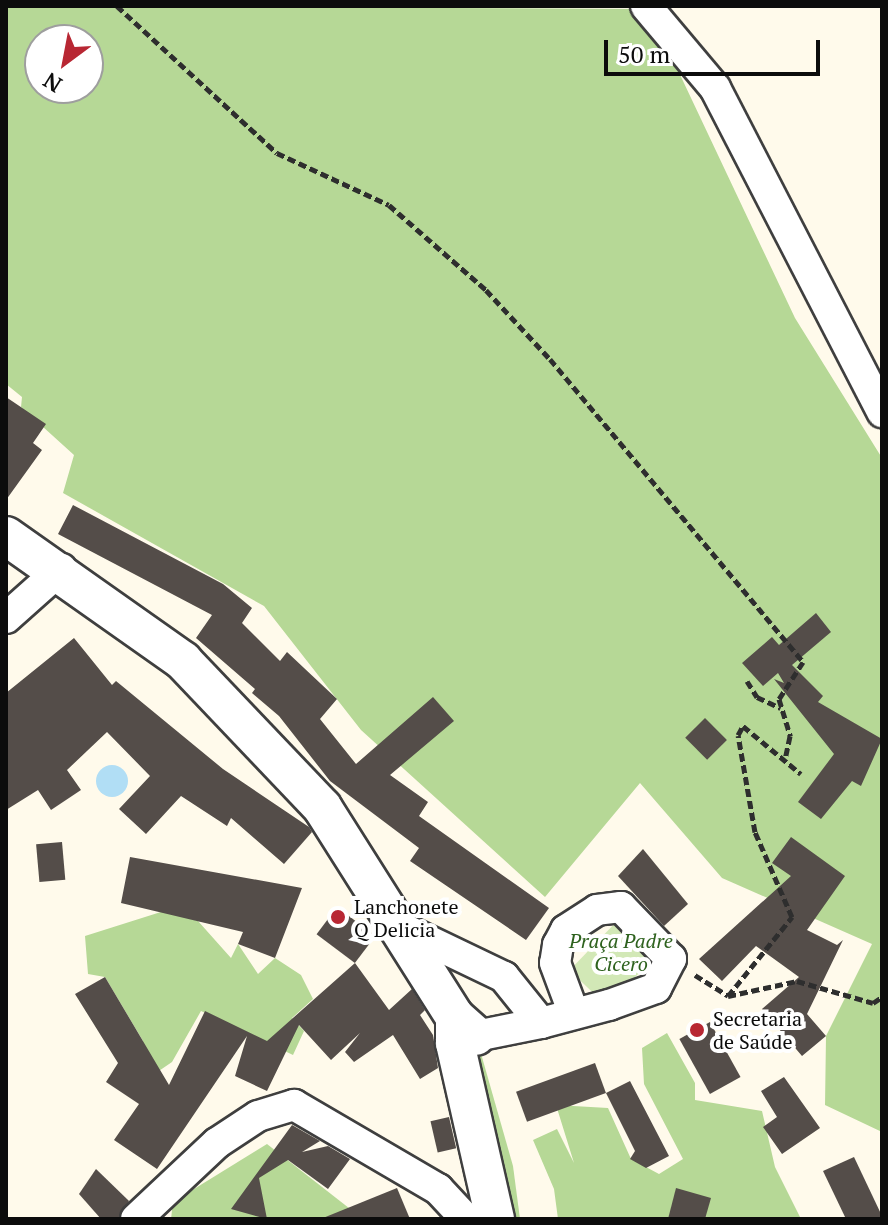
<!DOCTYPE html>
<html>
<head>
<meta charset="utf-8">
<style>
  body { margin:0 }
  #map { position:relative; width:888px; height:1225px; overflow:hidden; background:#fffaeb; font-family:"PT Serif",serif }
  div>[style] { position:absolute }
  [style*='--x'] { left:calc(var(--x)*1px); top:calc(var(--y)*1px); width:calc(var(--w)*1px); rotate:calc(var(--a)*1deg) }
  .green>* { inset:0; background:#d2e8b6; transform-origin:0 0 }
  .forest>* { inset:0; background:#b6d896 }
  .water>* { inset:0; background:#b1def5 }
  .round { border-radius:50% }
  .building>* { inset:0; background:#544d49; transform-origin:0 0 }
  .path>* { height:5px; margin-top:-2.5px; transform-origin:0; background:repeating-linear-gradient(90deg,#2e2e2e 0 8px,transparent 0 12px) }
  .roads { filter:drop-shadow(2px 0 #3f3f3f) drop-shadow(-2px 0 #3f3f3f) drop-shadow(0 2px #3f3f3f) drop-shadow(0 -2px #3f3f3f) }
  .minor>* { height:30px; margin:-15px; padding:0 15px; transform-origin:15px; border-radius:15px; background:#fff }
  .tertiary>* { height:38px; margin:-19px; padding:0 19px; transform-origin:19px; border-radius:19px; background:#fff }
  .dots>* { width:22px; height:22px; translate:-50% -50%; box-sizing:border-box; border:4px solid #fff; border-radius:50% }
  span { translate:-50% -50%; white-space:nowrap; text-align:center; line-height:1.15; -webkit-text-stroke:8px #fff; paint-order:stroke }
  .poi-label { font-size:20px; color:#0c0c0c }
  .left { translate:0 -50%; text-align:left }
  .park-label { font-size:20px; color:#2e621e; font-style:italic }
  .frame { position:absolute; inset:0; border:8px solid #0c0c0c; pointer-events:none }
  .north { position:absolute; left:24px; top:24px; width:80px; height:80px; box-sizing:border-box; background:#fff; border:2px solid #9e9e9e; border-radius:50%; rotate:212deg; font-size:22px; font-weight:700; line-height:32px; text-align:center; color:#0c0c0c }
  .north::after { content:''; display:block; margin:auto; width:28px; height:36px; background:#b82733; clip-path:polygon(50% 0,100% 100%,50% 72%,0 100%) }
  .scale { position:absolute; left:604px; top:40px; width:216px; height:36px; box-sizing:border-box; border:4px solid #0c0c0c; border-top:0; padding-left:10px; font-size:24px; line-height:28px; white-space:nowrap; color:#0c0c0c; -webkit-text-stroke:6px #fff; paint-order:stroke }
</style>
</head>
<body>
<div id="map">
  <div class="green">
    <div style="left:621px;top:917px;width:52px;height:74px;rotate:44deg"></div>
  </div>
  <div class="forest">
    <div style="clip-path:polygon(evenodd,6px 6px,649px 9px,795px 318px,882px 458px,882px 1132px,825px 1105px,826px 1036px,872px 944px,722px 878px,640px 783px,545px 897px,361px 730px,264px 606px,63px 493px,74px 455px,21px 407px,22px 397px,6px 384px,6px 6px,40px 40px,88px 40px,88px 88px,40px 88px,40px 40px)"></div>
    <div style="clip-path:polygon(164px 911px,198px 921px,231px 958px,238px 944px,258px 974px,275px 958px,301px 975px,313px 999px,292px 1018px,304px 1031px,293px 1055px,201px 1011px,172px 1062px,150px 1077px,121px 1058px,143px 1041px,105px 977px,88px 974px,85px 936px)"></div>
    <div style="clip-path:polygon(667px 1033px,695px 1083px,695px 1100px,762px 1111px,775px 1167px,801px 1219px,558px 1219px,554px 1189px,533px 1140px,557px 1129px,574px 1163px,556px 1105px,608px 1108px,631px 1159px,659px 1174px,683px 1159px,644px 1084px,642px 1048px)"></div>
    <div style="clip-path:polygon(476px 1036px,513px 1166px,520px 1219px,495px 1219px,479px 1136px)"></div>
    <div style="clip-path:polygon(267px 1144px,363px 1219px,171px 1219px,173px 1202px)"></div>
  </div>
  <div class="water">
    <div class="round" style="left:96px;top:765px;width:32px;height:32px"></div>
  </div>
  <div class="building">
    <div style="clip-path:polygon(6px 397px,46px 424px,33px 443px,42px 450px,6px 500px)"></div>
    <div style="clip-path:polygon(73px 505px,223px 584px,252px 608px,242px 623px,280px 661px,287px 652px,337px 699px,320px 719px,356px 764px,433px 697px,454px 721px,390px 775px,428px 802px,419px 816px,549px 908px,526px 940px,410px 861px,419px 848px,330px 781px,279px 716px,252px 693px,255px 689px,196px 638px,212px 615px,58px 534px)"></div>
    <div style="clip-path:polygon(816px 613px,831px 632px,792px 665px,823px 696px,818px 702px,882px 739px,861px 786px,852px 781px,821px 819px,798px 802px,834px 754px,774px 679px,784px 683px,778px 673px,763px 686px,742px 663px,772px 637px,779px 645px)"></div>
    <div style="clip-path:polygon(74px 638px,112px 685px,116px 681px,223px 769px,309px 827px,312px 832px,284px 864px,231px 818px,227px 826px,181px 796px,146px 834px,119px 809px,150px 776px,107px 732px,67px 770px,81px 790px,51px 810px,38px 790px,6px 810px,6px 693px)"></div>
    <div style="left:705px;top:718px;width:31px;height:28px;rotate:45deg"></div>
    <div style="clip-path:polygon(791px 837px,845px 876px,807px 930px,837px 945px,843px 940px,807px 1014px,826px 1036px,802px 1056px,762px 1009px,799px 977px,756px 946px,722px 981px,699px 959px,791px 876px,772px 863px)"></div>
    <div style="left:62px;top:842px;width:38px;height:26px;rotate:85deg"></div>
    <div style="clip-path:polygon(643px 849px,688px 904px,664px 926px,618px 876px)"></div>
    <div style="clip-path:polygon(130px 857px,302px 888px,275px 958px,238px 944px,243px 932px,121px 903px)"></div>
    <div style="left:337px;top:907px;width:48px;height:34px;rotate:37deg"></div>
    <div style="clip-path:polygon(355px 963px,389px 1010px,412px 989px,425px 1010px,420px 1015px,433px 1035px,438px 1068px,420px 1079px,393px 1035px,354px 1062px,345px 1052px,360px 1033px,331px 1060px,299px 1025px,267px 1091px,235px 1076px,247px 1036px,157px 1169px,114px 1140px,139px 1104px,106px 1082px,118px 1063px,75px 994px,105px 977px,169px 1085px,205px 1011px,267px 1041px)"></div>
    <div style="left:710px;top:1022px;width:63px;height:35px;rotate:61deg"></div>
    <div style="left:595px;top:1063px;width:32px;height:84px;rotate:70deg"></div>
    <div style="clip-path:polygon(784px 1077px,820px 1128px,782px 1154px,763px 1127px,777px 1117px,761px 1091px)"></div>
    <div style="clip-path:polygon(630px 1081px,669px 1156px,646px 1168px,630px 1159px,635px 1151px,606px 1093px)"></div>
    <div style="left:449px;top:1117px;width:32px;height:19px;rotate:77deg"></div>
    <div style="clip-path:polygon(292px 1125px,320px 1141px,302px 1152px,328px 1146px,350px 1159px,328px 1189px,288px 1160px,259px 1178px,267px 1219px,231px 1209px)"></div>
    <div style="clip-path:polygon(854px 1157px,882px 1216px,882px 1219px,846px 1219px,823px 1171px)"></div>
    <div style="clip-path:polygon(96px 1169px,129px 1201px,118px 1219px,101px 1219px,79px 1194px)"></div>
    <div style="clip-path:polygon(397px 1188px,410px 1219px,324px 1219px,323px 1218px)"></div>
    <div style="clip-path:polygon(676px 1188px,711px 1198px,705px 1219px,668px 1219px)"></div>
  </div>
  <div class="path">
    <div style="--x:117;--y:6;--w:217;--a:42.6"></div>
    <div style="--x:277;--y:153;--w:123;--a:24.9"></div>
    <div style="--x:389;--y:205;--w:129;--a:41.2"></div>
    <div style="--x:486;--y:290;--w:94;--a:47.2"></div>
    <div style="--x:550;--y:359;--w:395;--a:50.1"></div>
    <div style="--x:803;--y:662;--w:44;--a:123"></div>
    <div style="--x:779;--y:699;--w:39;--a:73"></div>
    <div style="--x:790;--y:736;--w:24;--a:102"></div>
    <div style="--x:747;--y:681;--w:19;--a:58"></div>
    <div style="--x:757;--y:697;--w:26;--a:25"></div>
    <div style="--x:695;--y:975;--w:39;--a:32"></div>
    <div style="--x:728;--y:996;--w:71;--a:-12.3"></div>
    <div style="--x:797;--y:981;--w:79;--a:16.1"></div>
    <div style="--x:873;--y:1003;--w:11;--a:-34"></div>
    <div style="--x:728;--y:996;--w:102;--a:-51"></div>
    <div style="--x:792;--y:917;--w:93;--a:-113.5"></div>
    <div style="--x:755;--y:832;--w:98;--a:-99.9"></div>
    <div style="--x:738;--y:735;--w:10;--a:-61"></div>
    <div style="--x:743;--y:726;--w:75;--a:39.6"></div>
  </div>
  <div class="roads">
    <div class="minor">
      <div style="--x:646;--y:6;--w:107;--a:49.9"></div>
      <div style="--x:715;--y:88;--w:365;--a:62.7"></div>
      <div style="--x:6;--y:618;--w:74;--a:-41.7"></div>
      <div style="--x:404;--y:929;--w:111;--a:25.6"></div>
      <div style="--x:504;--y:977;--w:59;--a:51.2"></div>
      <div style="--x:476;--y:1036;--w:66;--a:-11.3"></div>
      <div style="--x:541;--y:1023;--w:70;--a:-14.8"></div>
      <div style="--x:609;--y:1005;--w:50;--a:-19.9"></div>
      <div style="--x:656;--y:988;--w:33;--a:-63"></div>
      <div style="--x:671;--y:959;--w:72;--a:-133.9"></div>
      <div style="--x:621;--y:907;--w:24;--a:173"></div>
      <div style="--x:597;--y:910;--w:37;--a:147"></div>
      <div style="--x:566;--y:930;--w:17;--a:118"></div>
      <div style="--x:558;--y:945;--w:18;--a:99"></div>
      <div style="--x:555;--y:963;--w:54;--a:69.6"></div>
      <div style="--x:136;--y:1219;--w:111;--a:-43.2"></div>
      <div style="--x:217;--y:1143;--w:49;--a:-33.4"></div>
      <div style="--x:258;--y:1116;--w:38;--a:-17"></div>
      <div style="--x:294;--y:1105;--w:167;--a:30.3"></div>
      <div style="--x:438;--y:1189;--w:41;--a:47"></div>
    </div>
    <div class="tertiary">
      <div style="--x:6;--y:536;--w:217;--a:35.2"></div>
      <div style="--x:183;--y:661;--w:202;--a:46.4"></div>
      <div style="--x:322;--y:807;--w:249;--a:57.7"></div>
      <div style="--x:455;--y:1017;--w:28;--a:42"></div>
      <div style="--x:455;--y:1017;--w:26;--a:90"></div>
      <div style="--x:455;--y:1043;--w:180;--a:77.2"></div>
    </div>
  </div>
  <div class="dots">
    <div style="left:338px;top:917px;background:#b82733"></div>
    <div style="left:697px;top:1030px;background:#b82733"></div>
  </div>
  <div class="poi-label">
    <span class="left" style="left:354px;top:918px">Lanchonete<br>Q Delicia</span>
    <span class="left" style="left:713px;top:1030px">Secretaria<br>de Saúde</span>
  </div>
  <div class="park-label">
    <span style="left:621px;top:952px">Praça Padre<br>Cicero</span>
  </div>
  <div class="frame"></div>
  <div class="north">N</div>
  <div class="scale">50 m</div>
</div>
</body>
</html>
